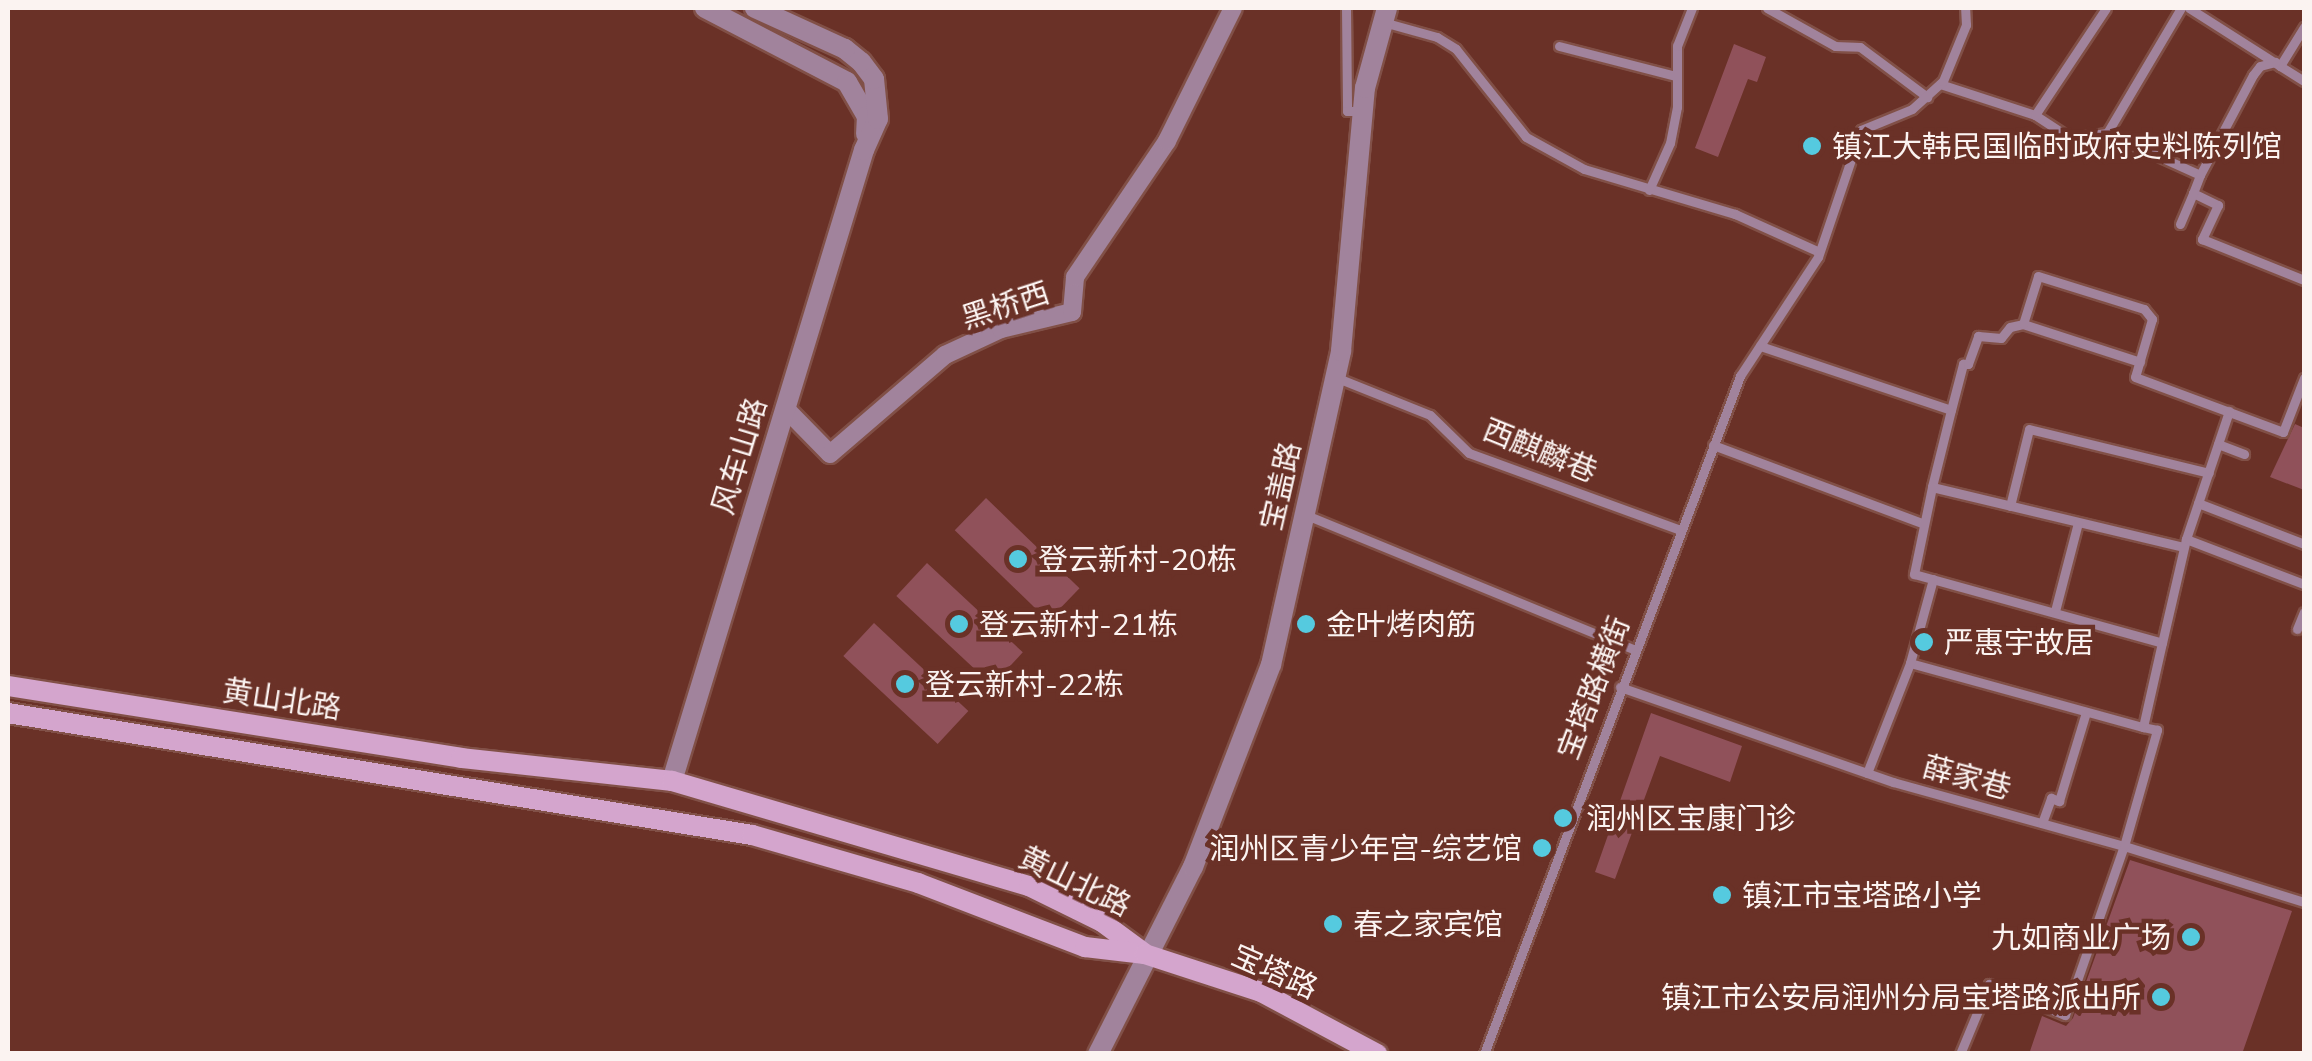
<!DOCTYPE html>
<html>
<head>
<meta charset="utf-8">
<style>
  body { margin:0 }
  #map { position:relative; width:2312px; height:1061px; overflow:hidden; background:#6a3127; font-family:Mulish,"Noto Sans SC",sans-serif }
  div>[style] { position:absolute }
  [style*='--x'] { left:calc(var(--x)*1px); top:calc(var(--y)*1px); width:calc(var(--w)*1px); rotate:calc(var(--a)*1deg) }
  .building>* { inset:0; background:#90515a; transform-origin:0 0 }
  .roads { filter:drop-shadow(2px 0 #815047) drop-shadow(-2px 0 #815047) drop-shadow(0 2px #815047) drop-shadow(0 -2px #815047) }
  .service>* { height:9px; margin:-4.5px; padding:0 4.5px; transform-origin:4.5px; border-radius:4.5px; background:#a1839c }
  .minor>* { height:18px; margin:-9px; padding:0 9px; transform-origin:9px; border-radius:9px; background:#a1839c }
  .tertiary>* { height:20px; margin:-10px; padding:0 10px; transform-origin:10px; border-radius:10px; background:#a1839c }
  .secondary>* { height:20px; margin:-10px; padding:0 10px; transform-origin:10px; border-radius:10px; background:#d4a5cd }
  .dots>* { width:28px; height:28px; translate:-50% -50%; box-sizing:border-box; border:5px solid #6a3127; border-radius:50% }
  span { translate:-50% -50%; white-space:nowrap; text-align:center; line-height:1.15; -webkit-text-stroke:9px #6a3127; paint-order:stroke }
  .poi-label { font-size:30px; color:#fbf3f1 }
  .left { translate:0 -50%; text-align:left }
  .right { translate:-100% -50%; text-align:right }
  .street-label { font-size:30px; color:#fbf3f1 }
  .frame { position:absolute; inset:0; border:10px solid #fbf3f1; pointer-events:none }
</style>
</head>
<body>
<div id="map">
  <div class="building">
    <div style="clip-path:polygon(1734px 44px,1766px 57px,1757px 82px,1748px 79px,1718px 157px,1695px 148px)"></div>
    <div style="clip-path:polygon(2295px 424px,2304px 428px,2304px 490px,2270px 477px)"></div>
    <div style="left:986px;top:498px;width:130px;height:45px;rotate:44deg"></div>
    <div style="left:927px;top:563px;width:131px;height:45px;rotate:43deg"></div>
    <div style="left:874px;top:623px;width:129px;height:45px;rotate:43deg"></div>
    <div style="clip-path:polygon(1651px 713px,1742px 746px,1730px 782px,1660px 756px,1615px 879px,1595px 872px)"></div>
    <div style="clip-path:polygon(2130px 860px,2292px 911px,2242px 1054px,2029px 1054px,2042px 1016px,2066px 1026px,2073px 1018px)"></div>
  </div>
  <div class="roads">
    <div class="service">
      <div style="--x:1346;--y:8;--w:103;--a:89.4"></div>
      <div style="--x:1347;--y:111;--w:13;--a:0"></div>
      <div style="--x:1767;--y:8;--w:78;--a:29.2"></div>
      <div style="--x:1835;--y:46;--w:25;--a:2"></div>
      <div style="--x:1860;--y:47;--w:84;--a:36.7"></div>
      <div style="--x:2189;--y:8;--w:108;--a:32.5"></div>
      <div style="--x:1383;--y:22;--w:56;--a:15.5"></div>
      <div style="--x:1437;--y:37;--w:22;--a:32"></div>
      <div style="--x:1456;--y:49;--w:112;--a:51.5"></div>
      <div style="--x:1526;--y:137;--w:66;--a:28.9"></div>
      <div style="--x:1584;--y:169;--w:158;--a:16.6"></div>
      <div style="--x:1735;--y:214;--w:92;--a:24.3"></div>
      <div style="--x:2304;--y:27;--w:46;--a:121.6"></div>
      <div style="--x:2280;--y:66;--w:28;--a:32"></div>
      <div style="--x:1559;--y:46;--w:121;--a:14.4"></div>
      <div style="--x:1940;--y:84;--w:100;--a:18.1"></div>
      <div style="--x:2035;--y:115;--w:42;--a:33.3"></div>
      <div style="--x:2070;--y:138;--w:37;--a:-8"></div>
      <div style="--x:2035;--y:115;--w:128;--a:-56.4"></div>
      <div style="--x:2107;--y:133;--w:102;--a:24.3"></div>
      <div style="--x:2200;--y:175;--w:19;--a:111"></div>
      <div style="--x:2193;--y:193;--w:28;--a:26"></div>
      <div style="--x:2218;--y:205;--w:38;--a:115"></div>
      <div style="--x:2202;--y:239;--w:110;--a:21.9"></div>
      <div style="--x:2107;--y:133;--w:145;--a:-59.4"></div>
      <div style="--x:2200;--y:175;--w:113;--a:-62.1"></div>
      <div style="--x:2253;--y:75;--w:11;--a:-52"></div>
      <div style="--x:2260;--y:66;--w:16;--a:-15"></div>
      <div style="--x:1649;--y:190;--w:51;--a:-65.9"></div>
      <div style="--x:1670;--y:143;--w:37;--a:-79"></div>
      <div style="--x:1677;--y:107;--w:61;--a:-90"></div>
      <div style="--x:1677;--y:46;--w:41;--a:-68.5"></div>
      <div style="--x:2180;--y:224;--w:34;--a:-67"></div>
      <div style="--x:2023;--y:324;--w:123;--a:18"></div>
      <div style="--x:1760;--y:346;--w:201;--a:18.5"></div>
      <div style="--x:1951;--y:410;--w:79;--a:103.9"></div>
      <div style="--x:1932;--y:487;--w:258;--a:13.4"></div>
      <div style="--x:1335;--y:377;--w:102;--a:21.8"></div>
      <div style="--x:1430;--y:415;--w:54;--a:44.3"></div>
      <div style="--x:1469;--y:453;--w:225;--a:20"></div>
      <div style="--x:1951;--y:410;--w:48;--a:-75.4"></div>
      <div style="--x:1963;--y:364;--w:5;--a:0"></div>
      <div style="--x:1968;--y:364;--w:30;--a:-70"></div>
      <div style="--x:1978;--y:336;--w:23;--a:5"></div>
      <div style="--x:2001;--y:338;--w:14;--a:-51"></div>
      <div style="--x:2010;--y:327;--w:13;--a:-13"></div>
      <div style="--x:2023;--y:324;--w:50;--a:-72.6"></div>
      <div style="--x:2038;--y:276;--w:111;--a:17.3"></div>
      <div style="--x:2144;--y:309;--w:13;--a:51"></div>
      <div style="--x:2152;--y:319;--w:60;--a:106.3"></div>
      <div style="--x:2135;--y:377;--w:158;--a:20.4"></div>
      <div style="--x:2283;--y:432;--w:58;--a:-68.7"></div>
      <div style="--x:2218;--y:444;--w:28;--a:21"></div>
      <div style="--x:1713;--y:445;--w:225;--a:20.5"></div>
      <div style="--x:1932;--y:487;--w:89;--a:101.7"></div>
      <div style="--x:1914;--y:574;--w:257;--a:15.5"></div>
      <div style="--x:2198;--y:503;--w:114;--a:21.1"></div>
      <div style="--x:2010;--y:506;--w:79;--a:-76.1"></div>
      <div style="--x:2029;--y:429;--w:185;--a:13.7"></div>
      <div style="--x:1304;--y:514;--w:358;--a:22.3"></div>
      <div style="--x:2186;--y:539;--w:126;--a:20.9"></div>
      <div style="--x:2055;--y:611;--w:91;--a:-75.4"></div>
      <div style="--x:2297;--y:629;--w:18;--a:-68"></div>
      <div style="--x:1910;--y:663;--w:242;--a:15.4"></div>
      <div style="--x:1620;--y:687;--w:289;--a:19.2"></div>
      <div style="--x:1893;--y:782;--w:240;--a:15.5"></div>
      <div style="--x:2124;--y:846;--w:189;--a:17.3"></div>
      <div style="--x:1867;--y:773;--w:118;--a:-68.6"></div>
      <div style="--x:1910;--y:663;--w:87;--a:-74.7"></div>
      <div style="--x:2042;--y:823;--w:27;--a:-70"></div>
      <div style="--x:2051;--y:798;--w:9;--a:21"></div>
      <div style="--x:2059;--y:801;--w:93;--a:-73.1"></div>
      <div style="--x:1484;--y:1054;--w:725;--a:-69.31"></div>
      <div style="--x:1740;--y:376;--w:142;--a:-56.8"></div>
      <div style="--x:1818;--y:257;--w:134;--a:-71.3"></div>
      <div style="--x:1861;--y:130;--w:55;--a:-22.4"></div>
      <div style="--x:1912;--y:109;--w:42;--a:-42.1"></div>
      <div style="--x:1943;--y:81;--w:61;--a:-67.7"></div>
      <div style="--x:1966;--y:25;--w:17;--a:-93"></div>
      <div style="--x:1960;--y:1054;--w:76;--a:-67.5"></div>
      <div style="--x:1989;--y:984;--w:82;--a:22.2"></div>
      <div style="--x:2065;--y:1015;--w:179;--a:-70.8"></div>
      <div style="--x:2124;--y:846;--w:121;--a:-74.1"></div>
      <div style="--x:2157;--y:730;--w:14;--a:-168"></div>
      <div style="--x:2143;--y:727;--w:86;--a:-77.3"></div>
      <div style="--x:2162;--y:643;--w:107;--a:-77"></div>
      <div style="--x:2186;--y:539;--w:135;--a:-71.4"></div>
    </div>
    <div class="minor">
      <div style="--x:785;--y:408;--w:64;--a:45.6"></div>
      <div style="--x:830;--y:454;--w:152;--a:-40.7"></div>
      <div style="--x:945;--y:355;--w:62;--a:-24.9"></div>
      <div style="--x:1001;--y:329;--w:73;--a:-13.5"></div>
      <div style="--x:1072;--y:312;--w:35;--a:-85"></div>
      <div style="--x:1075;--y:277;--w:164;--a:-55.9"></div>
      <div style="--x:1167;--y:141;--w:148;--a:-63.6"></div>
    </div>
    <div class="tertiary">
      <div style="--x:705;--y:8;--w:160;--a:27.5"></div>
      <div style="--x:847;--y:82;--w:39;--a:60"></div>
      <div style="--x:867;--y:116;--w:18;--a:93"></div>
      <div style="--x:672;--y:781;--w:660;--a:-73.08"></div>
      <div style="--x:864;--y:150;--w:34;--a:-66"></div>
      <div style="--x:878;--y:119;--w:40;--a:-95.7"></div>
      <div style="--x:874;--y:79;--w:21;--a:-127"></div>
      <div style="--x:861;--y:62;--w:21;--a:-141"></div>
      <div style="--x:845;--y:49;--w:99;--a:-155.5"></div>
      <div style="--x:1098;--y:1054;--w:210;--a:-63.1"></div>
      <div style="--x:1193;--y:867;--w:217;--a:-68.9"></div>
      <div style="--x:1271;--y:665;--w:322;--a:-77.4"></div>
      <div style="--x:1341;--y:351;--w:264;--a:-84.8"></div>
      <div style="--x:1365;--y:88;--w:83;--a:-74.6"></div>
    </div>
    <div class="secondary">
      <div style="--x:8;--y:686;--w:459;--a:9"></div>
      <div style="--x:461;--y:758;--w:212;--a:6.2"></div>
      <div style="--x:672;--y:781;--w:372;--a:16.4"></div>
      <div style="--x:1029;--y:886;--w:81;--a:26.3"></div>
      <div style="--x:1102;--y:922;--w:52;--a:36.4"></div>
      <div style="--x:8;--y:713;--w:754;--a:9.31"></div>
      <div style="--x:752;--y:835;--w:173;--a:16.1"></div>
      <div style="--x:918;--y:883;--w:179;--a:21"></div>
      <div style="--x:1085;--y:947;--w:60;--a:6.7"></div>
      <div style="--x:1145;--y:954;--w:122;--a:18.1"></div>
      <div style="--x:1261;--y:992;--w:132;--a:28.1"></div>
    </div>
  </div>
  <div class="dots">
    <div style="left:1812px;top:146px;background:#55cadf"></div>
    <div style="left:1018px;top:559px;background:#55cadf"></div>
    <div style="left:959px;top:624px;background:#55cadf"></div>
    <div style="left:1306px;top:624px;background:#55cadf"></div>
    <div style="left:1924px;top:642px;background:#55cadf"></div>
    <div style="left:905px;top:684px;background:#55cadf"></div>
    <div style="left:1563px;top:818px;background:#55cadf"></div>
    <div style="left:1542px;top:848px;background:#55cadf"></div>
    <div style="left:1722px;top:895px;background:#55cadf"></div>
    <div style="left:1333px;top:924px;background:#55cadf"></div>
    <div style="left:2191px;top:937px;background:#55cadf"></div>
    <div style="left:2161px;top:997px;background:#55cadf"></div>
  </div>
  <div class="poi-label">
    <span class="left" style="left:1832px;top:146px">镇江大韩民国临时政府史料陈列馆</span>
    <span class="left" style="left:1038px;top:559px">登云新村-20栋</span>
    <span class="left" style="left:979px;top:624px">登云新村-21栋</span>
    <span class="left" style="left:1326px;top:624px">金叶烤肉筋</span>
    <span class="left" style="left:1944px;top:642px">严惠宇故居</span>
    <span class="left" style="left:925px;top:684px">登云新村-22栋</span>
    <span class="left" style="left:1586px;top:818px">润州区宝康门诊</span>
    <span class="right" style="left:1522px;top:848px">润州区青少年宫-综艺馆</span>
    <span class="left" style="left:1742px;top:895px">镇江市宝塔路小学</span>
    <span class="left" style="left:1353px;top:924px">春之家宾馆</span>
    <span class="right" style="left:2171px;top:937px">九如商业广场</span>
    <span class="right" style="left:2141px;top:997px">镇江市公安局润州分局宝塔路派出所</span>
  </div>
  <div class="street-label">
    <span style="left:1005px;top:305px;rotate:-18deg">黑桥西</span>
    <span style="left:1540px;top:450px;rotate:22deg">西麒麟巷</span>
    <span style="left:739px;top:456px;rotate:-73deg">风车山路</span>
    <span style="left:1280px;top:486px;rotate:-77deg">宝盖路</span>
    <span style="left:1593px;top:688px;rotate:-69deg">宝塔路横街</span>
    <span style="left:282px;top:699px;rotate:9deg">黄山北路</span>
    <span style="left:1967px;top:777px;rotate:15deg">薛家巷</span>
    <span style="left:1075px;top:881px;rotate:26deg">黄山北路</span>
    <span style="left:1275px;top:971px;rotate:24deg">宝塔路</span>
  </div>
  <div class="frame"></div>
</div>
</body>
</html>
